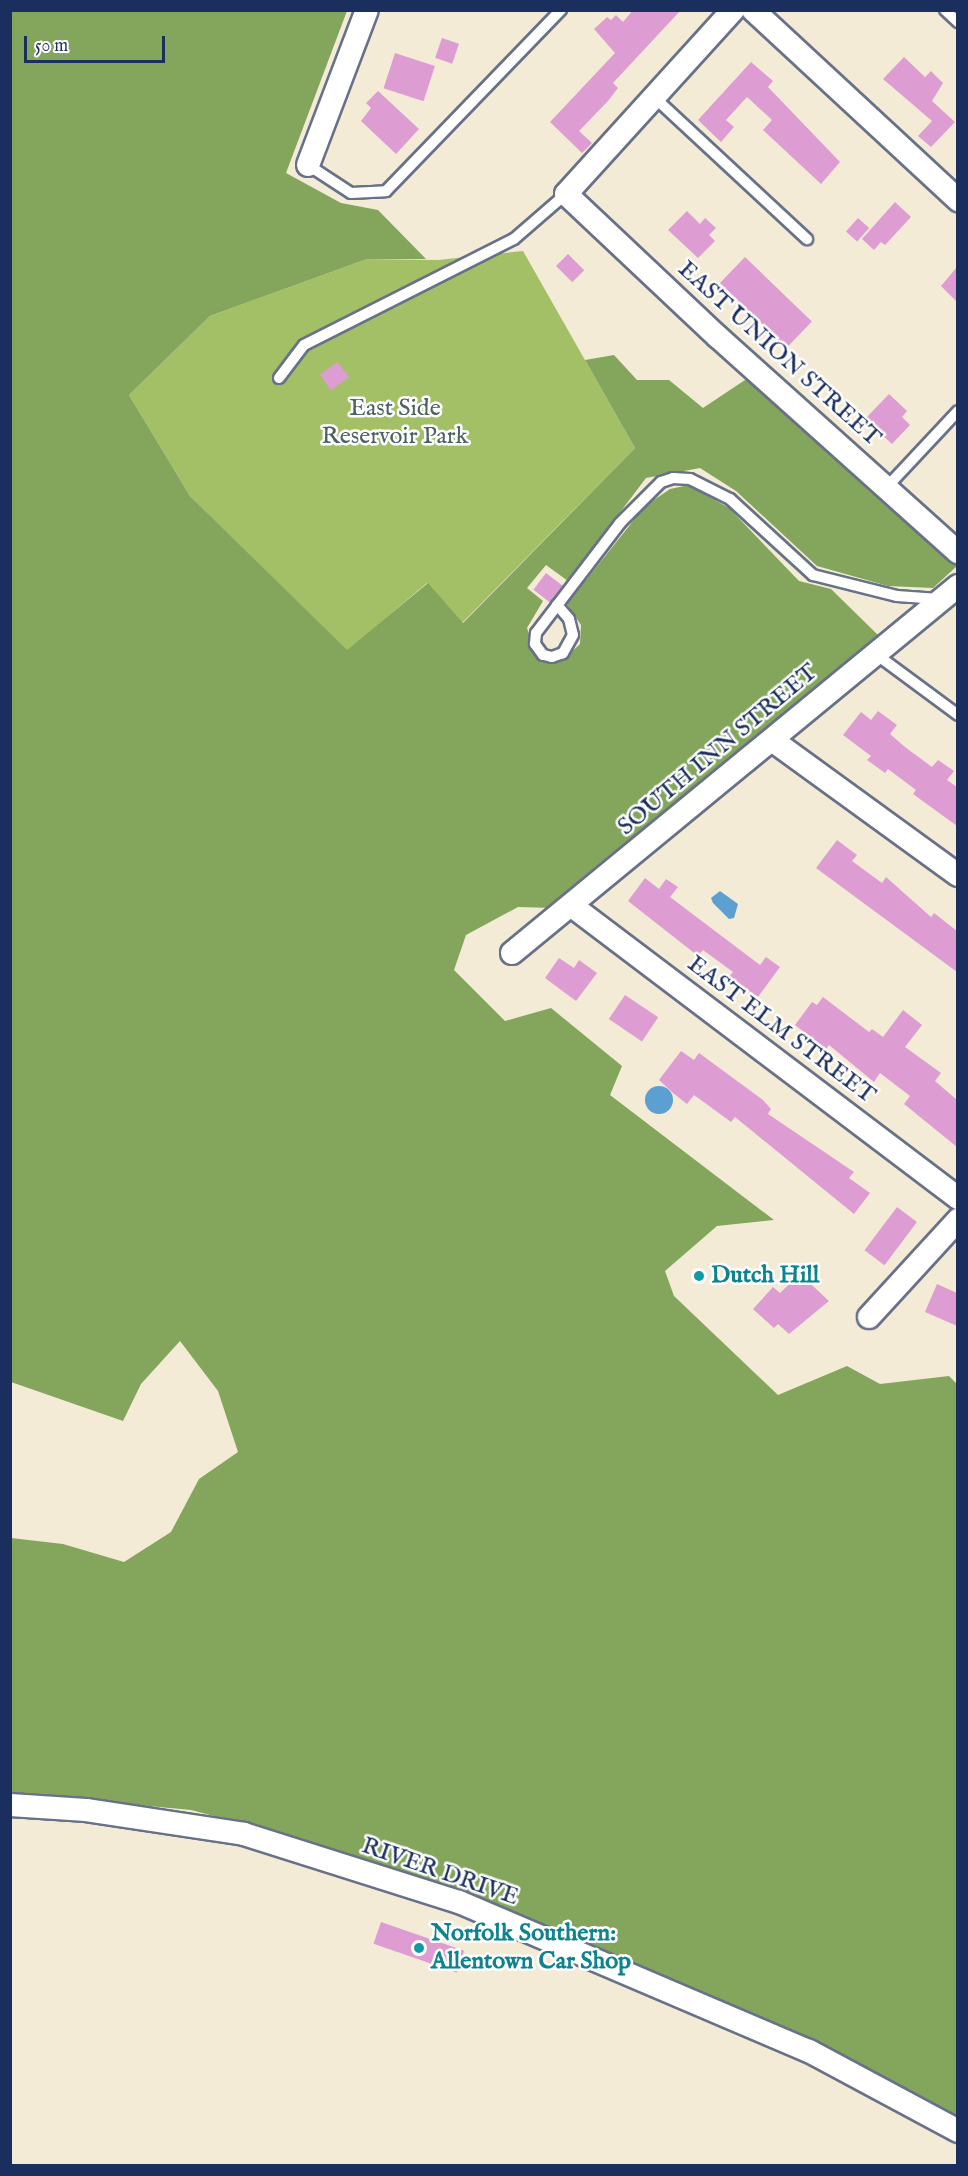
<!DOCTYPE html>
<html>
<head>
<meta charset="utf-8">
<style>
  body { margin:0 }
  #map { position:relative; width:968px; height:2176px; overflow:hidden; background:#f4ebd7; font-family:"IM FELL English",serif }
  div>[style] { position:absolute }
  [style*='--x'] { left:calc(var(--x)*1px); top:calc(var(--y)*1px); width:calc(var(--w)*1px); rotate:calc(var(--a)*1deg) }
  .green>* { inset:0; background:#a4c067 }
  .forest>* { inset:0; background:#83a65c }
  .water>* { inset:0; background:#5ba0d0 }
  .round { border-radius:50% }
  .building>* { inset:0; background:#dd9dd3; transform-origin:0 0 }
  .roads { filter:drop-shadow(2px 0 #677188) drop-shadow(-2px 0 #677188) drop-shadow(0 2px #677188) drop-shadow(0 -2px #677188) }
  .lane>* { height:10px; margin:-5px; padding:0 5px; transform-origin:5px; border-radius:5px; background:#fff }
  .street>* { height:22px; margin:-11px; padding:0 11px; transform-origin:11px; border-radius:11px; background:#fff }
  .dots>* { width:16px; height:16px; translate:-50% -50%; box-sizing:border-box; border:3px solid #fff; border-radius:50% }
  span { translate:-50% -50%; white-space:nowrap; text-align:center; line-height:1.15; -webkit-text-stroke:5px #fff; paint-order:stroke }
  .street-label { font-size:24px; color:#1b2f5e }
  .park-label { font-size:24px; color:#4b6261 }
  .culture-label { font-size:24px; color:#0d838f; font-weight:700 }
  .left { translate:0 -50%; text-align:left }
  .frame { position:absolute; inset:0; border:12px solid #1b2f5e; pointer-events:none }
  .scale { position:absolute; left:24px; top:36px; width:141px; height:27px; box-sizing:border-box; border:3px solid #1b2f5e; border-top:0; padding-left:8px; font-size:18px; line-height:21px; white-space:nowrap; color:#1b2f5e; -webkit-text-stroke:4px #fff; paint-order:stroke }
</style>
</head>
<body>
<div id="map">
  <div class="green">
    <div style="clip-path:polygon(523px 251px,635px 448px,462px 623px,427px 583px,347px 651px,190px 496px,129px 395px,210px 316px,367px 259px,438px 260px)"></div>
  </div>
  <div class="forest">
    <div style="clip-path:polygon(11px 11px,347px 11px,286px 173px,341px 203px,378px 210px,426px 259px,367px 259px,210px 316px,129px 395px,190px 496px,347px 650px,428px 583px,463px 623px,635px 448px,585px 360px,614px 355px,637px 380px,669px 380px,703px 408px,751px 376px,957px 566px,933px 588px,888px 586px,817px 566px,736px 491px,700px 468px,646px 478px,568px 581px,546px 565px,527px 588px,543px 601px,527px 628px,538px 659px,549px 664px,566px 657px,580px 644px,581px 625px,567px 604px,645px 506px,670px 489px,689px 485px,729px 508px,799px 581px,831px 589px,879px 636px,553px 908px,518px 907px,466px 935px,454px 970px,505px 1021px,551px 1008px,622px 1066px,610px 1095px,774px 1220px,717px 1226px,665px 1271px,674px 1296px,778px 1395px,847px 1366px,880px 1384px,949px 1376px,957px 1384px,957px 2118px,349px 1856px,298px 1838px,191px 1810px,11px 1793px,11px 1538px,63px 1544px,124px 1562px,171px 1532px,199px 1479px,238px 1452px,218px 1391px,180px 1341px,141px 1384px,123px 1421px,11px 1382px)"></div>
  </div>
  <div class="water">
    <div style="clip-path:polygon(720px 891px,738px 904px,734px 918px,729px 919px,713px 903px,711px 898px)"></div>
    <div class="round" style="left:645px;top:1086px;width:28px;height:28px"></div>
  </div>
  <div class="building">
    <div style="clip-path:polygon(633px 10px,681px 10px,613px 83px,618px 88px,608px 101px,579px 131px,592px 143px,582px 153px,550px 122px,615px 53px,594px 29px,607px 17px,611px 20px,616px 15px,623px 22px)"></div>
    <div style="left:442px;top:38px;width:18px;height:21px;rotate:19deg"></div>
    <div style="left:395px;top:53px;width:42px;height:37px;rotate:18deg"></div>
    <div style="clip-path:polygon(904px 57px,925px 77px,931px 71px,943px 83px,932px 101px,955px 122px,931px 147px,918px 136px,932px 121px,883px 79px)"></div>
    <div style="clip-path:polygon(751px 62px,773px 81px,768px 87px,840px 162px,821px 184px,763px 130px,772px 120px,747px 97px,726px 120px,734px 127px,721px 142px,698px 120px)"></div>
    <div style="clip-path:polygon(378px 91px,419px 129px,396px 154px,361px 121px,371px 108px,366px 103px)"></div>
    <div style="clip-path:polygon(895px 202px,911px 217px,885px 245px,881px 242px,874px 250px,862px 239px)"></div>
    <div style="clip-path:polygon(687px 211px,700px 224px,705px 218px,716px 228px,709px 235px,715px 241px,698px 258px,668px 230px)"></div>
    <div style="left:858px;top:218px;width:15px;height:18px;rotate:42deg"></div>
    <div style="left:568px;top:254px;width:23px;height:17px;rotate:45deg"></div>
    <div style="left:745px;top:257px;width:93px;height:36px;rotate:44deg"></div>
    <div style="clip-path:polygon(957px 267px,957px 302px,941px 286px)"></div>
    <div style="left:338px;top:362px;width:19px;height:22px;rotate:55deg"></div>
    <div style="clip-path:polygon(889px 394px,907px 411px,902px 417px,910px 425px,892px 444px,865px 419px)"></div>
    <div style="left:546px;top:573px;width:21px;height:21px;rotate:37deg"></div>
    <div style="clip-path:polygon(878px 711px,897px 725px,890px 734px,905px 747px,932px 767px,938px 760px,954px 771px,947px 780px,957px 787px,957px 826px,913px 794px,916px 790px,888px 769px,885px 773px,867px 760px,871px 756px,843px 735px,861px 712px,871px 720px)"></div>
    <div style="clip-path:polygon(837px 840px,857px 855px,852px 861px,882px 883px,886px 877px,931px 917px,934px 913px,957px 931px,957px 972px,816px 868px)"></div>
    <div style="clip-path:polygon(645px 878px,659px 889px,666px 879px,678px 887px,670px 897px,760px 965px,766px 957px,780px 967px,758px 997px,729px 977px,733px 972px,703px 950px,698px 956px,628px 901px)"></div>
    <div style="clip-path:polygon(559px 958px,574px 968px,579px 960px,597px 973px,576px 1001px,545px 978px)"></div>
    <div style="left:625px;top:995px;width:40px;height:29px;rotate:34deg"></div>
    <div style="clip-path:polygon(823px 997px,869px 1032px,872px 1029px,883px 1037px,903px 1010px,922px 1025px,905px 1047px,941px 1073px,935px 1081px,957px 1100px,957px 1147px,904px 1104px,910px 1096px,880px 1073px,874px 1082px,829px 1045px,826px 1049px,795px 1025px,812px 1002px,817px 1005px)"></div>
    <div style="clip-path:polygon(681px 1051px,694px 1060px,699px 1053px,763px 1100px,771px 1109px,768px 1114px,854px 1172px,849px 1178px,870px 1193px,854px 1214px,735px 1117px,731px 1122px,694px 1095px,687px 1104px,673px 1093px,659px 1080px)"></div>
    <div style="left:897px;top:1207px;width:25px;height:54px;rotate:37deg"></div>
    <div style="clip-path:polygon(800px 1274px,829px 1301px,789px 1334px,778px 1324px,774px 1328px,753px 1309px,773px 1287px,780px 1293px)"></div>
    <div style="clip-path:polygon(937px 1284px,957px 1293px,957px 1326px,925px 1312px)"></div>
    <div style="left:381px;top:1922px;width:88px;height:23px;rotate:19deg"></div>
  </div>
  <div class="roads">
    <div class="lane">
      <div style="--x:945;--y:10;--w:18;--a:43"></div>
      <div style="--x:654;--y:97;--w:209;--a:42.9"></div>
      <div style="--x:308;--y:165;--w:51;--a:33.1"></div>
      <div style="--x:351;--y:193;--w:35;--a:-3"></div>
      <div style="--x:386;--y:191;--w:252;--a:-46"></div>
      <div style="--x:279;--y:378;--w:41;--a:-52.9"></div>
      <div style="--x:304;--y:345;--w:235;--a:-26.8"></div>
      <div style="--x:514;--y:239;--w:69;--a:-40.9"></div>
      <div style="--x:886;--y:488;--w:105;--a:-46.9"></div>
      <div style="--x:557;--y:605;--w:18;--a:49"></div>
      <div style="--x:569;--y:619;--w:16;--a:76"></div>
      <div style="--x:573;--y:635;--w:21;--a:119"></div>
      <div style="--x:563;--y:653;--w:12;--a:160"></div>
      <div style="--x:552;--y:657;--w:9;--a:-167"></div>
      <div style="--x:543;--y:655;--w:14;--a:-126"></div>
      <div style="--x:535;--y:644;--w:11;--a:-85"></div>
      <div style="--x:536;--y:633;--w:138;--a:-52.6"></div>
      <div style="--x:620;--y:523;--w:58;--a:-45"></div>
      <div style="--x:661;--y:482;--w:13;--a:-18"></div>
      <div style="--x:673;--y:478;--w:17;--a:3"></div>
      <div style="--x:690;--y:479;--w:45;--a:26.6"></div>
      <div style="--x:730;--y:499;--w:113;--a:42.5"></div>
      <div style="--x:813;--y:575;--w:87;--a:14"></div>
      <div style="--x:897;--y:596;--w:42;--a:4.1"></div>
      <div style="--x:877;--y:655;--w:101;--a:36.5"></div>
    </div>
    <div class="street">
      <div style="--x:733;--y:10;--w:248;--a:132.2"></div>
      <div style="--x:566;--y:194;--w:209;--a:43.3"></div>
      <div style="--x:718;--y:337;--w:322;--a:41.9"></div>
      <div style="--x:753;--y:10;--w:280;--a:42.8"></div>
      <div style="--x:308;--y:165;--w:166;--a:-69.2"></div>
      <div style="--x:772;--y:740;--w:230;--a:36"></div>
      <div style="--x:572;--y:906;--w:484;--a:37.1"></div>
      <div style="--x:512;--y:953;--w:578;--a:-39.45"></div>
      <div style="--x:869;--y:1317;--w:132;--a:-47.5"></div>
      <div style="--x:10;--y:1805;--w:76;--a:3.8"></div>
      <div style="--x:86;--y:1810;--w:160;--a:8.6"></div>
      <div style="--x:244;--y:1834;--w:225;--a:17.6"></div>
      <div style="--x:459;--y:1902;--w:380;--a:23.1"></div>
      <div style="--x:809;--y:2051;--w:169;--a:28.2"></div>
    </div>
  </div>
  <div class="dots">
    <div style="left:699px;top:1276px;background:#0f9aa8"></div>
    <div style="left:419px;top:1948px;background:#0f9aa8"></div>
  </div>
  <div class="street-label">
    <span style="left:779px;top:354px;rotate:42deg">EAST UNION STREET</span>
    <span style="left:718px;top:750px;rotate:-40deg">SOUTH INN STREET</span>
    <span style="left:781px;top:1030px;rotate:37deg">EAST ELM STREET</span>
    <span style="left:440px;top:1872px;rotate:19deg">RIVER DRIVE</span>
  </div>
  <div class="park-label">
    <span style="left:395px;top:423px">East Side<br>Reservoir Park</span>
  </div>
  <div class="culture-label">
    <span class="left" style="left:711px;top:1276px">Dutch Hill</span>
    <span class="left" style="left:431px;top:1948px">Norfolk Southern:<br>Allentown Car Shop</span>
  </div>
  <div class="frame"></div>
  <div class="scale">50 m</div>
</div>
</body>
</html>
